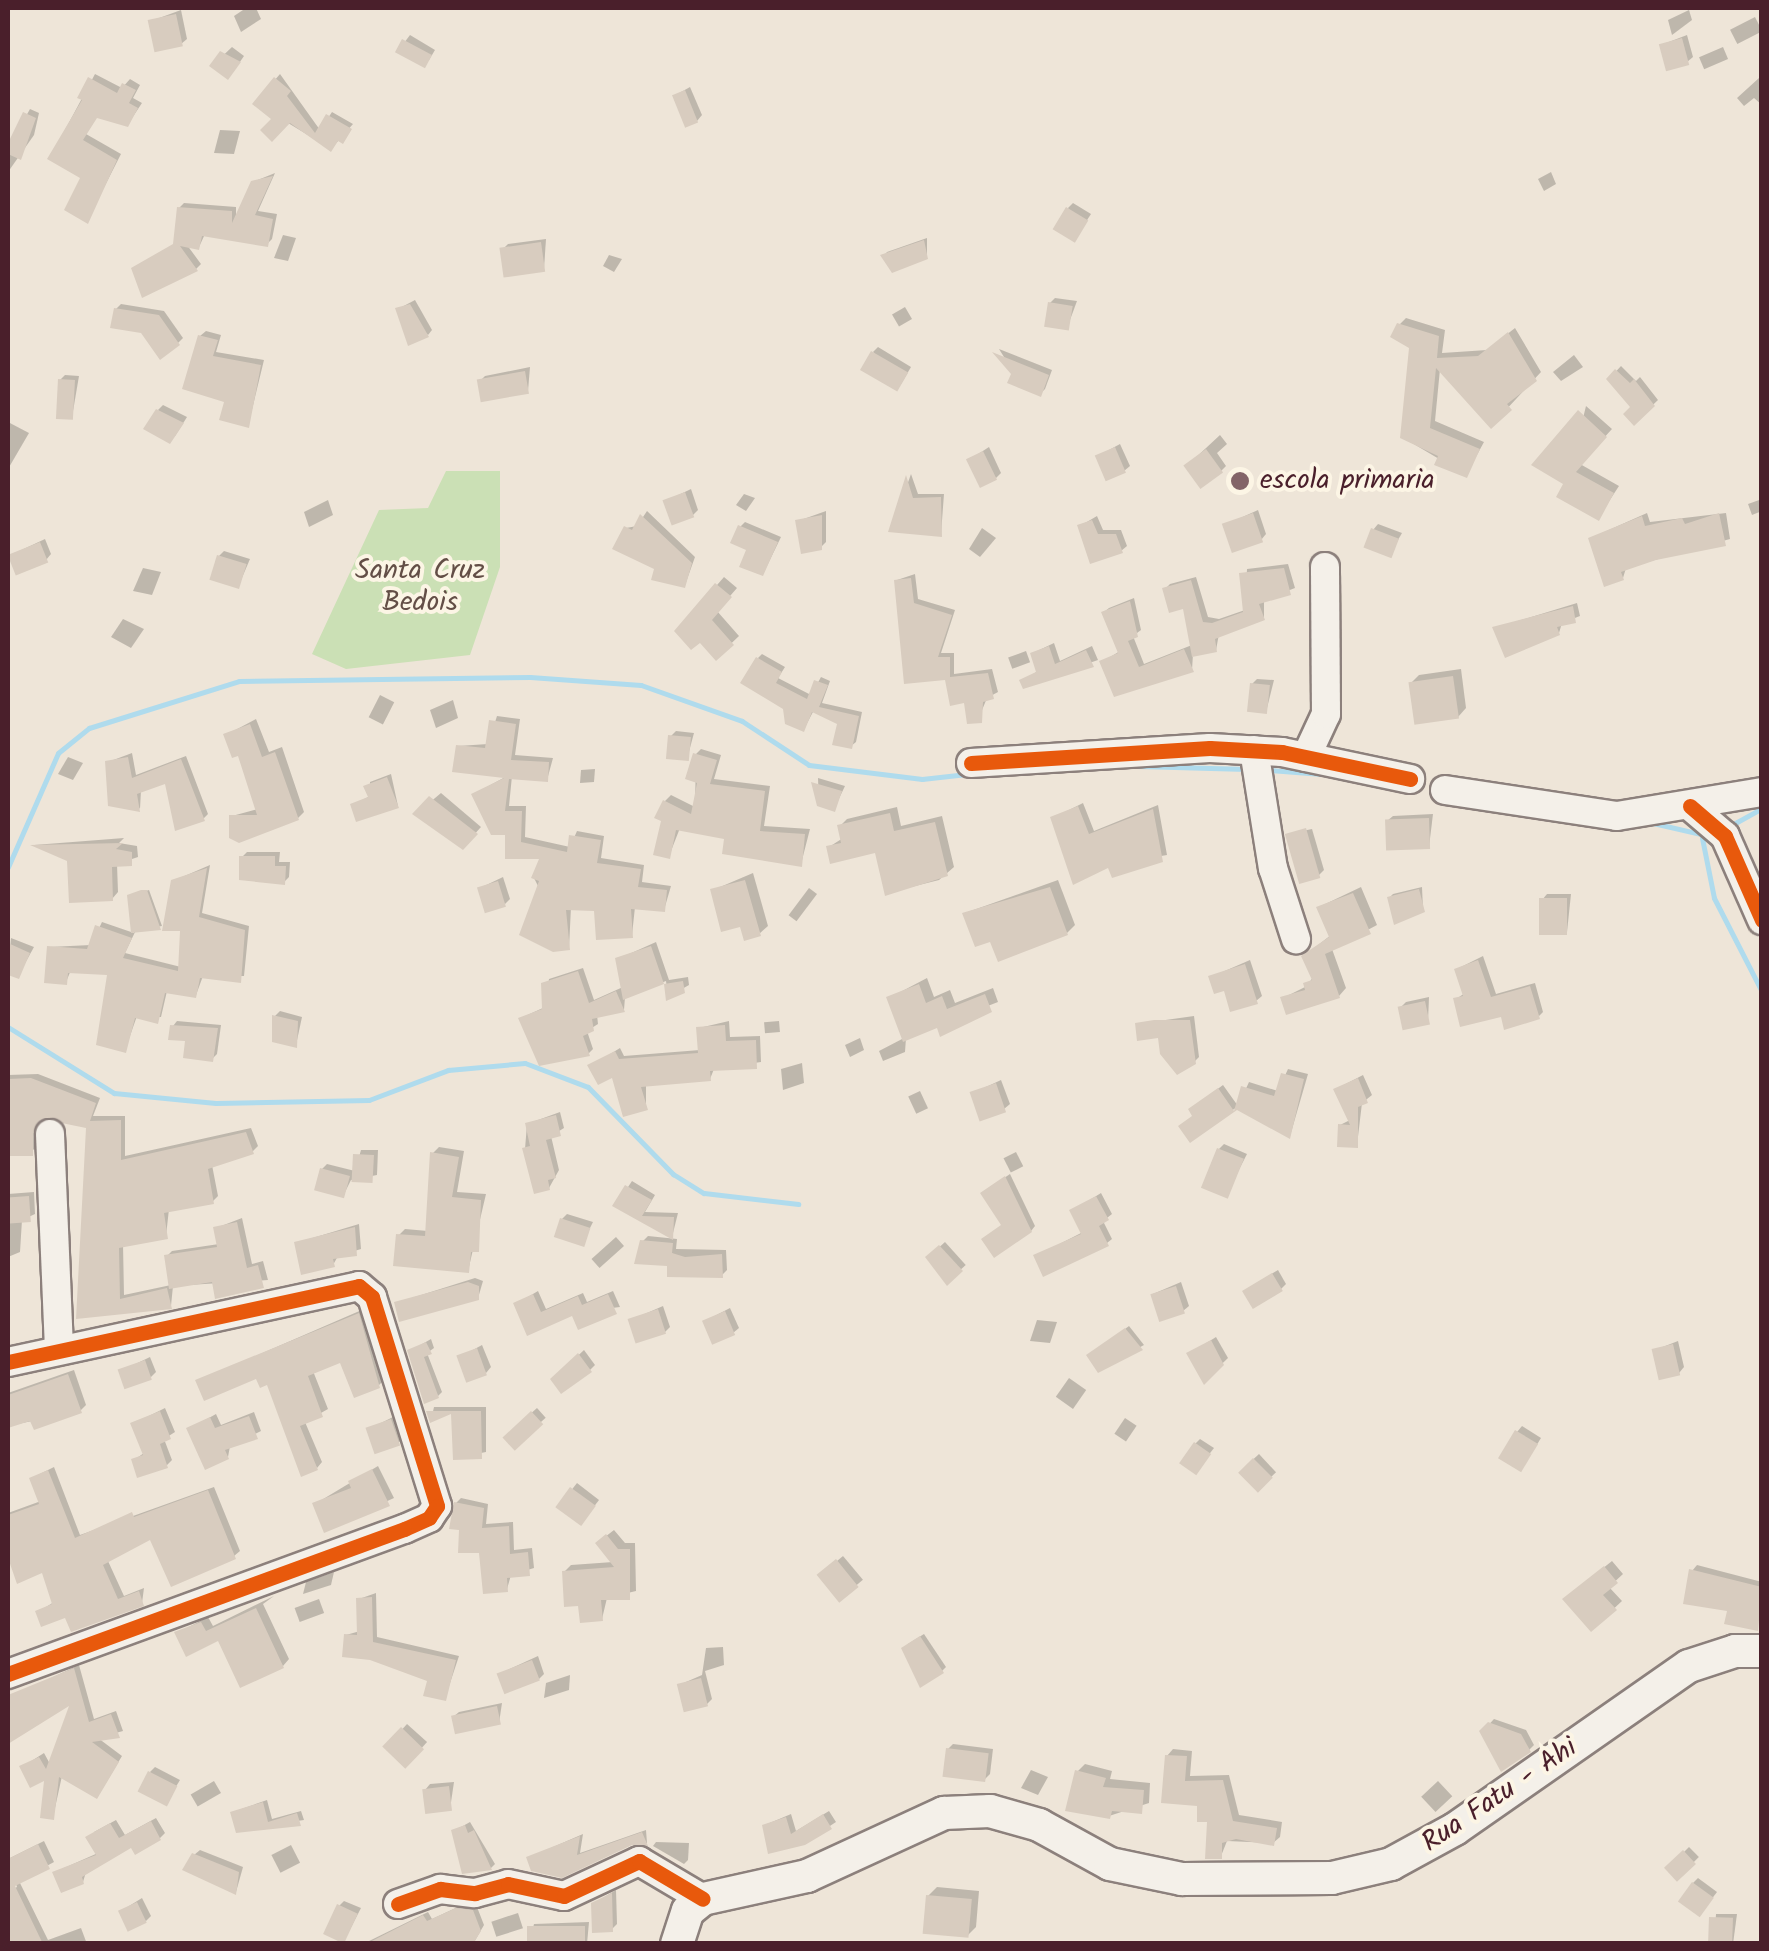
<!DOCTYPE html>
<html>
<head>
<meta charset="utf-8">
<style>
  body { margin:0 }
  #map { position:relative; width:1769px; height:1951px; overflow:hidden; background:#eee5d8; font-family:Kalam,sans-serif }
  div>[style] { position:absolute }
  [style*='--x'] { left:calc(var(--x)*1px); top:calc(var(--y)*1px); width:calc(var(--w)*1px); rotate:calc(var(--a)*1deg) }
  .green>* { inset:0; background:#cbe0b5 }
  .shadow>* { inset:0; background:#0003; transform-origin:0 0 }
  .stream>* { height:5px; margin:-2.5px; padding:0 2.5px; transform-origin:2.5px; border-radius:2.5px; background:#afdbed }
  .building>* { inset:0; background:#d8ccbf; transform-origin:0 0 }
  .roads { filter:drop-shadow(2px 0 #8c807c) drop-shadow(-2px 0 #8c807c) drop-shadow(0 2px #8c807c) drop-shadow(0 -2px #8c807c) }
  .minor>* { height:28px; margin:-14px; padding:0 14px; transform-origin:14px; border-radius:14px; background:#f4f0e9 }
  .major>* { height:32px; margin:-16px; padding:0 16px; transform-origin:16px; border-radius:16px; background:#f4f0e9 }
  .cycleway>* { height:15px; margin:-7.5px; padding:0 7.5px; transform-origin:7.5px; border-radius:7.5px; background:#e8590c }
  .dots>* { width:28px; height:28px; translate:-50% -50%; box-sizing:border-box; border:5px solid #fcf5e5; border-radius:50% }
  span { translate:-50% -50%; white-space:nowrap; text-align:center; line-height:1.15; -webkit-text-stroke:8px #fcf5e5; paint-order:stroke }
  .poi-label { font-size:28px; color:#4a1f2b }
  .left { translate:0 -50%; text-align:left }
  .park-label { font-size:28px; color:#634e46 }
  .street-label { font-size:28px; color:#4a1f2b }
  .frame { position:absolute; inset:0; border:10px solid #4a1f2b; pointer-events:none }
</style>
</head>
<body>
<div id="map">
  <div class="green">
    <div style="clip-path:polygon(446px 471px,500px 471px,500px 567px,470px 655px,346px 669px,312px 654px,379px 510px,428px 508px)"></div>
  </div>
  <div class="shadow">
    <div style="clip-path:polygon(246px 8px,256px 8px,261px 19px,241px 32px,234px 16px)"></div>
    <div style="clip-path:polygon(181px 10px,187px 39px,181px 44px,151px 21px)"></div>
    <div style="clip-path:polygon(1689px 10px,1692px 20px,1672px 35px,1668px 20px)"></div>
    <div style="left:1755px;top:17px;width:16px;height:28px;rotate:63deg"></div>
    <div style="clip-path:polygon(410px 35px,435px 50px,429px 60px,398px 51px)"></div>
    <div style="clip-path:polygon(1687px 35px,1693px 57px,1687px 62px,1661px 45px)"></div>
    <div style="clip-path:polygon(232px 47px,244px 56px,233px 72px,212px 66px)"></div>
    <div style="left:1723px;top:47px;width:13px;height:26px;rotate:67deg"></div>
    <div style="clip-path:polygon(95px 74px,122px 88px,130px 79px,140px 85px,133px 98px,142px 103px,128px 124px,98px 115px,86px 134px,121px 154px,87px 221px,83px 177px,50px 158px)"></div>
    <div style="clip-path:polygon(280px 74px,320px 130px,332px 112px,353px 124px,331px 149px,255px 103px)"></div>
    <div style="clip-path:polygon(1759px 78px,1762px 105px,1754px 98px,1744px 106px,1737px 98px)"></div>
    <div style="clip-path:polygon(690px 87px,702px 115px,697px 121px,674px 96px)"></div>
    <div style="clip-path:polygon(30px 109px,39px 113px,34px 135px,8px 172px,8px 148px)"></div>
    <div style="clip-path:polygon(220px 130px,240px 131px,234px 154px,214px 153px)"></div>
    <div style="clip-path:polygon(1551px 172px,1556px 184px,1544px 191px,1538px 179px)"></div>
    <div style="clip-path:polygon(275px 173px,258px 211px,277px 214px,272px 239px,267px 244px,205px 234px,199px 247px,187px 245px,201px 264px,196px 269px,176px 243px,179px 208px,184px 203px,236px 207px,236px 219px,253px 182px)"></div>
    <div style="clip-path:polygon(1073px 203px,1091px 214px,1078px 234px,1068px 208px)"></div>
    <div style="clip-path:polygon(283px 235px,296px 238px,288px 261px,274px 258px)"></div>
    <div style="clip-path:polygon(927px 238px,927px 257px,884px 256px,887px 252px)"></div>
    <div style="clip-path:polygon(546px 239px,544px 269px,503px 249px,508px 244px)"></div>
    <div style="clip-path:polygon(609px 255px,622px 259px,614px 272px,603px 266px)"></div>
    <div style="clip-path:polygon(1055px 298px,1077px 301px,1067px 328px,1050px 303px)"></div>
    <div style="clip-path:polygon(415px 300px,432px 330px,428px 335px,398px 309px)"></div>
    <div style="clip-path:polygon(121px 304px,164px 311px,183px 338px,178px 343px,143px 331px,116px 309px)"></div>
    <div style="left:905px;top:307px;width:14px;height:15px;rotate:60deg"></div>
    <div style="clip-path:polygon(1406px 318px,1445px 330px,1442px 353px,1487px 350px,1515px 328px,1541px 372px,1491px 426px,1440px 369px,1435px 421px,1484px 442px,1466px 475px,1402px 437px,1412px 346px,1399px 325px)"></div>
    <div style="clip-path:polygon(206px 331px,221px 335px,216px 352px,264px 360px,248px 426px,228px 401px,200px 336px)"></div>
    <div style="clip-path:polygon(878px 347px,911px 367px,901px 384px,873px 352px)"></div>
    <div style="clip-path:polygon(999px 349px,1052px 370px,1045px 389px,1040px 394px,1014px 373px)"></div>
    <div style="clip-path:polygon(1574px 355px,1583px 367px,1561px 381px,1553px 372px)"></div>
    <div style="clip-path:polygon(1621px 366px,1636px 381px,1640px 377px,1658px 400px,1635px 422px,1634px 407px,1609px 379px)"></div>
    <div style="clip-path:polygon(530px 367px,528px 391px,480px 381px,485px 376px)"></div>
    <div style="clip-path:polygon(65px 375px,79px 376px,72px 417px,60px 380px)"></div>
    <div style="clip-path:polygon(163px 405px,187px 417px,175px 436px,158px 410px)"></div>
    <div style="clip-path:polygon(1586px 406px,1612px 429px,1580px 464px,1619px 486px,1598px 518px,1567px 483px)"></div>
    <div style="clip-path:polygon(8px 422px,29px 433px,8px 469px)"></div>
    <div style="clip-path:polygon(1220px 435px,1227px 444px,1217px 453px,1226px 466px,1221px 471px,1192px 461px)"></div>
    <div style="clip-path:polygon(1120px 444px,1130px 466px,1124px 471px,1098px 456px)"></div>
    <div style="clip-path:polygon(989px 447px,1001px 473px,996px 478px,969px 460px)"></div>
    <div style="clip-path:polygon(911px 474px,918px 494px,944px 494px,941px 534px,891px 530px)"></div>
    <div style="clip-path:polygon(691px 489px,698px 510px,693px 515px,666px 501px)"></div>
    <div style="clip-path:polygon(744px 494px,755px 498px,746px 511px,736px 505px)"></div>
    <div style="clip-path:polygon(1762px 499px,1762px 511px,1752px 515px,1748px 504px)"></div>
    <div style="clip-path:polygon(328px 500px,333px 515px,309px 527px,304px 512px)"></div>
    <div style="clip-path:polygon(1258px 510px,1266px 534px,1261px 540px,1225px 525px)"></div>
    <div style="clip-path:polygon(647px 511px,695px 557px,685px 585px,656px 568px,626px 528px,637px 526px)"></div>
    <div style="clip-path:polygon(826px 511px,826px 542px,820px 548px,798px 521px)"></div>
    <div style="clip-path:polygon(1647px 513px,1650px 522px,1726px 513px,1730px 539px,1626px 568px,1623px 578px,1591px 538px)"></div>
    <div style="clip-path:polygon(1097px 516px,1103px 530px,1121px 530px,1127px 546px,1121px 551px,1080px 526px)"></div>
    <div style="clip-path:polygon(745px 522px,781px 537px,763px 574px,740px 527px)"></div>
    <div style="clip-path:polygon(1378px 524px,1402px 533px,1390px 554px,1373px 530px)"></div>
    <div style="clip-path:polygon(982px 528px,996px 538px,980px 557px,969px 549px)"></div>
    <div style="clip-path:polygon(45px 539px,51px 554px,46px 560px,11px 555px)"></div>
    <div style="clip-path:polygon(224px 551px,250px 559px,238px 587px,219px 556px)"></div>
    <div style="clip-path:polygon(1288px 564px,1295px 588px,1264px 600px,1264px 618px,1219px 634px,1216px 650px,1193px 654px,1192px 670px,1115px 694px,1102px 662px,1120px 651px,1104px 612px,1109px 608px,1134px 598px,1141px 630px,1133px 636px,1144px 664px,1192px 645px,1185px 606px,1165px 589px,1170px 584px,1196px 577px,1208px 617px,1219px 619px,1245px 610px,1247px 569px)"></div>
    <div style="clip-path:polygon(143px 568px,161px 572px,152px 595px,133px 591px)"></div>
    <div style="clip-path:polygon(915px 574px,918px 599px,955px 610px,941px 653px,954px 653px,954px 674px,992px 669px,998px 692px,987px 698px,980px 715px,947px 677px,897px 580px)"></div>
    <div style="clip-path:polygon(724px 577px,737px 588px,717px 611px,739px 636px,716px 658px,700px 639px,677px 631px)"></div>
    <div style="clip-path:polygon(1577px 603px,1580px 616px,1562px 623px,1559px 633px,1495px 628px)"></div>
    <div style="clip-path:polygon(123px 619px,144px 629px,131px 648px,111px 637px)"></div>
    <div style="clip-path:polygon(1054px 643px,1060px 661px,1092px 646px,1098px 660px,1024px 686px,1022px 681px,1038px 671px,1033px 653px)"></div>
    <div style="left:1026px;top:651px;width:12px;height:19px;rotate:70deg"></div>
    <div style="clip-path:polygon(762px 654px,785px 667px,778px 678px,811px 695px,821px 677px,830px 681px,822px 703px,862px 712px,856px 742px,851px 746px,839px 722px,814px 710px,804px 729px,785px 708px,758px 658px)"></div>
    <div style="clip-path:polygon(1461px 669px,1466px 708px,1458px 717px,1411px 683px,1419px 675px)"></div>
    <div style="clip-path:polygon(1257px 679px,1274px 680px,1266px 712px,1252px 684px)"></div>
    <div style="left:380px;top:695px;width:16px;height:25px;rotate:27deg"></div>
    <div style="clip-path:polygon(453px 700px,458px 718px,436px 728px,430px 710px)"></div>
    <div style="clip-path:polygon(497px 716px,520px 719px,515px 755px,553px 758px,547px 780px,512px 776px,509px 806px,526px 806px,525px 837px,570px 847px,577px 831px,604px 836px,601px 858px,644px 865px,642px 882px,671px 886px,664px 910px,635px 907px,632px 935px,597px 909px,571px 907px,569px 948px,534px 878px,543px 857px,508px 857px,508px 832px,474px 794px,507px 776px,458px 746px,488px 744px)"></div>
    <div style="clip-path:polygon(256px 719px,269px 752px,282px 747px,304px 812px,298px 818px,232px 816px,258px 809px,239px 752px,226px 735px)"></div>
    <div style="clip-path:polygon(676px 731px,694px 733px,687px 759px,671px 736px)"></div>
    <div style="clip-path:polygon(701px 749px,721px 755px,714px 779px,770px 786px,764px 826px,810px 829px,801px 864px,727px 837px,680px 828px,669px 856px,665px 801px,671px 795px,695px 807px,696px 754px)"></div>
    <div style="clip-path:polygon(132px 753px,136px 775px,186px 756px,208px 814px,203px 819px,166px 780px,141px 790px,140px 809px,108px 762px)"></div>
    <div style="clip-path:polygon(68px 757px,83px 763px,73px 780px,58px 774px)"></div>
    <div style="clip-path:polygon(595px 769px,594px 782px,580px 783px,581px 770px)"></div>
    <div style="clip-path:polygon(391px 774px,398px 806px,353px 805px,370px 796px,370px 782px)"></div>
    <div style="clip-path:polygon(818px 778px,845px 786px,834px 809px,819px 804px)"></div>
    <div style="clip-path:polygon(441px 793px,481px 827px,463px 847px,416px 814px)"></div>
    <div style="clip-path:polygon(1083px 803px,1094px 831px,1158px 805px,1167px 855px,1109px 865px,1053px 818px)"></div>
    <div style="clip-path:polygon(897px 807px,901px 826px,942px 816px,954px 867px,939px 880px,887px 893px,877px 850px,829px 847px,843px 838px,840px 826px,847px 819px)"></div>
    <div style="clip-path:polygon(1433px 814px,1429px 847px,1387px 821px,1393px 816px)"></div>
    <div style="clip-path:polygon(1312px 829px,1324px 870px,1319px 875px,1288px 834px)"></div>
    <div style="clip-path:polygon(124px 838px,119px 843px,137px 846px,138px 857px,117px 864px,118px 892px,112px 899px,69px 860px,34px 845px)"></div>
    <div style="clip-path:polygon(247px 852px,280px 852px,279px 862px,290px 862px,289px 877px,284px 882px,242px 857px)"></div>
    <div style="clip-path:polygon(210px 865px,202px 913px,249px 926px,244px 976px,203px 976px,196px 995px,167px 991px,161px 1017px,137px 1016px,125px 1050px,110px 972px,71px 970px,66px 982px,49px 947px,91px 945px,102px 922px,134px 933px,130px 896px,149px 890px,162px 926px,136px 930px,125px 953px,181px 967px,183px 928px,173px 881px)"></div>
    <div style="clip-path:polygon(753px 873px,768px 926px,759px 934px,713px 890px)"></div>
    <div style="clip-path:polygon(503px 877px,510px 899px,505px 904px,480px 888px)"></div>
    <div style="clip-path:polygon(1058px 880px,1075px 925px,1067px 933px,991px 938px,965px 913px)"></div>
    <div style="clip-path:polygon(1361px 887px,1377px 925px,1332px 949px,1346px 988px,1339px 996px,1283px 998px,1307px 986px,1313px 977px,1304px 956px,1331px 935px,1319px 907px)"></div>
    <div style="clip-path:polygon(1422px 887px,1423px 910px,1389px 898px,1393px 894px)"></div>
    <div style="left:809px;top:888px;width:10px;height:34px;rotate:37deg"></div>
    <div style="clip-path:polygon(1547px 894px,1571px 894px,1567px 932px,1542px 900px)"></div>
    <div style="clip-path:polygon(11px 938px,34px 947px,18px 976px,8px 972px)"></div>
    <div style="clip-path:polygon(656px 942px,669px 980px,688px 977px,689px 985px,668px 997px,666px 981px,625px 997px,624px 1010px,597px 1015px,598px 1024px,587px 1031px,593px 1049px,588px 1054px,521px 1018px,545px 1007px,549px 979px,583px 968px,594px 1000px,623px 987px,618px 959px)"></div>
    <div style="clip-path:polygon(1483px 956px,1496px 994px,1535px 983px,1543px 1012px,1538px 1017px,1503px 1014px,1456px 999px,1465px 993px,1457px 969px)"></div>
    <div style="clip-path:polygon(1250px 960px,1262px 996px,1256px 1001px,1211px 977px)"></div>
    <div style="clip-path:polygon(927px 978px,934px 997px,950px 990px,955px 1003px,993px 988px,998px 1002px,906px 1038px,905px 1052px,883px 1061px,879px 1051px,904px 1038px,889px 998px)"></div>
    <div style="clip-path:polygon(1429px 997px,1428px 1022px,1401px 1007px,1406px 1002px)"></div>
    <div style="clip-path:polygon(280px 1011px,302px 1017px,296px 1045px,275px 1016px)"></div>
    <div style="clip-path:polygon(1194px 1016px,1199px 1057px,1194px 1062px,1137px 1024px)"></div>
    <div style="clip-path:polygon(177px 1021px,221px 1025px,217px 1054px,212px 1059px,188px 1039px,173px 1026px)"></div>
    <div style="clip-path:polygon(729px 1021px,730px 1037px,760px 1036px,761px 1062px,714px 1069px,710px 1079px,646px 1084px,646px 1108px,613px 1074px,591px 1066px,620px 1048px,624px 1056px,700px 1050px,699px 1028px)"></div>
    <div style="left:779px;top:1021px;width:11px;height:15px;rotate:85deg"></div>
    <div style="clip-path:polygon(860px 1038px,864px 1050px,850px 1057px,845px 1045px)"></div>
    <div style="clip-path:polygon(802px 1063px,804px 1083px,783px 1090px,781px 1069px)"></div>
    <div style="clip-path:polygon(1288px 1069px,1308px 1074px,1290px 1136px,1237px 1107px,1190px 1139px,1196px 1105px,1223px 1085px,1238px 1106px,1249px 1082px,1278px 1091px)"></div>
    <div style="clip-path:polygon(38px 1074px,100px 1098px,93px 1116px,125px 1116px,125px 1156px,251px 1128px,258px 1146px,252px 1152px,212px 1165px,218px 1196px,213px 1201px,169px 1209px,166px 1236px,123px 1244px,124px 1295px,171px 1285px,167px 1256px,172px 1251px,219px 1244px,216px 1228px,242px 1218px,252px 1264px,263px 1261px,268px 1280px,173px 1286px,171px 1306px,78px 1316px,88px 1126px,43px 1116px,38px 1149px,8px 1153px,8px 1075px)"></div>
    <div style="clip-path:polygon(1363px 1075px,1372px 1095px,1362px 1103px,1357px 1145px,1340px 1125px,1350px 1120px,1336px 1089px)"></div>
    <div style="clip-path:polygon(1001px 1080px,1010px 1104px,1004px 1109px,973px 1093px)"></div>
    <div style="left:920px;top:1091px;width:19px;height:13px;rotate:65deg"></div>
    <div style="clip-path:polygon(560px 1112px,564px 1128px,551px 1136px,559px 1170px,549px 1188px,525px 1149px,527px 1124px)"></div>
    <div style="clip-path:polygon(1224px 1144px,1247px 1154px,1226px 1195px,1219px 1149px)"></div>
    <div style="clip-path:polygon(439px 1147px,464px 1151px,457px 1192px,486px 1194px,468px 1271px,399px 1235px,405px 1229px,428px 1231px,433px 1153px)"></div>
    <div style="clip-path:polygon(361px 1150px,378px 1150px,377px 1175px,351px 1180px,343px 1196px,322px 1169px,327px 1164px,355px 1171px)"></div>
    <div style="left:1016px;top:1152px;width:16px;height:14px;rotate:63deg"></div>
    <div style="clip-path:polygon(1010px 1174px,1035px 1226px,1031px 1231px,1003px 1224px,988px 1189px)"></div>
    <div style="clip-path:polygon(632px 1181px,655px 1195px,645px 1212px,678px 1213px,672px 1237px,616px 1205px)"></div>
    <div style="clip-path:polygon(34px 1192px,35px 1214px,22px 1220px,20px 1252px,8px 1257px,8px 1194px)"></div>
    <div style="clip-path:polygon(1101px 1193px,1112px 1214px,1103px 1221px,1112px 1239px,1107px 1243px,1036px 1256px,1083px 1232px,1072px 1211px)"></div>
    <div style="clip-path:polygon(567px 1214px,593px 1222px,582px 1244px,562px 1219px)"></div>
    <div style="clip-path:polygon(359px 1224px,361px 1249px,338px 1256px,333px 1265px,296px 1243px)"></div>
    <div style="clip-path:polygon(648px 1236px,677px 1239px,676px 1249px,726px 1250px,727px 1270px,722px 1275px,643px 1241px)"></div>
    <div style="left:616px;top:1237px;width:12px;height:33px;rotate:48deg"></div>
    <div style="left:945px;top:1242px;width:31px;height:22px;rotate:48deg"></div>
    <div style="clip-path:polygon(1278px 1270px,1286px 1284px,1281px 1289px,1250px 1287px)"></div>
    <div style="clip-path:polygon(475px 1278px,483px 1281px,478px 1298px,396px 1303px)"></div>
    <div style="clip-path:polygon(1181px 1282px,1189px 1306px,1183px 1311px,1153px 1294px)"></div>
    <div style="clip-path:polygon(538px 1291px,546px 1309px,583px 1293px,587px 1302px,613px 1291px,620px 1307px,573px 1313px,528px 1332px,516px 1304px)"></div>
    <div style="clip-path:polygon(663px 1306px,670px 1327px,665px 1332px,631px 1320px)"></div>
    <div style="clip-path:polygon(730px 1308px,739px 1328px,733px 1333px,705px 1321px)"></div>
    <div style="clip-path:polygon(364px 1309px,384px 1380px,378px 1386px,342px 1360px,313px 1371px,328px 1409px,305px 1422px,322px 1462px,317px 1468px,268px 1382px,257px 1375px,198px 1381px)"></div>
    <div style="clip-path:polygon(1037px 1320px,1057px 1322px,1050px 1343px,1030px 1341px)"></div>
    <div style="clip-path:polygon(1129px 1326px,1144px 1345px,1099px 1369px,1093px 1353px)"></div>
    <div style="clip-path:polygon(1216px 1337px,1228px 1358px,1204px 1381px,1189px 1354px)"></div>
    <div style="clip-path:polygon(431px 1339px,434px 1348px,427px 1353px,442px 1392px,438px 1396px,410px 1351px)"></div>
    <div style="clip-path:polygon(1678px 1341px,1684px 1367px,1679px 1373px,1655px 1350px)"></div>
    <div style="clip-path:polygon(482px 1345px,491px 1367px,486px 1373px,460px 1357px)"></div>
    <div style="clip-path:polygon(584px 1350px,595px 1365px,590px 1370px,553px 1379px)"></div>
    <div style="clip-path:polygon(150px 1357px,156px 1372px,151px 1377px,121px 1371px)"></div>
    <div style="clip-path:polygon(74px 1370px,86px 1405px,80px 1411px,8px 1426px,8px 1393px)"></div>
    <div style="left:1069px;top:1378px;width:21px;height:23px;rotate:35deg"></div>
    <div style="clip-path:polygon(434px 1407px,486px 1407px,486px 1452px,456px 1458px,454px 1411px,431px 1420px)"></div>
    <div style="clip-path:polygon(165px 1408px,175px 1432px,164px 1439px,172px 1460px,167px 1465px,134px 1460px,144px 1453px,133px 1424px)"></div>
    <div style="left:537px;top:1408px;width:13px;height:42px;rotate:48deg"></div>
    <div style="clip-path:polygon(254px 1412px,261px 1431px,230px 1446px,228px 1457px,189px 1429px,216px 1414px,221px 1425px)"></div>
    <div style="clip-path:polygon(397px 1415px,404px 1438px,398px 1443px,369px 1429px)"></div>
    <div style="left:1125px;top:1418px;width:14px;height:19px;rotate:34deg"></div>
    <div style="clip-path:polygon(1522px 1426px,1541px 1438px,1525px 1464px,1517px 1432px)"></div>
    <div style="clip-path:polygon(1200px 1439px,1214px 1448px,1200px 1466px,1195px 1444px)"></div>
    <div style="left:1259px;top:1454px;width:25px;height:25px;rotate:47deg"></div>
    <div style="clip-path:polygon(378px 1466px,394px 1498px,326px 1529px,315px 1504px)"></div>
    <div style="clip-path:polygon(54px 1467px,80px 1535px,214px 1487px,240px 1551px,234px 1556px,152px 1537px,108px 1561px,124px 1596px,144px 1588px,142px 1603px,66px 1615px,38px 1612px,54px 1602px,44px 1570px,19px 1580px,8px 1551px,8px 1513px,41px 1501px,32px 1478px)"></div>
    <div style="clip-path:polygon(577px 1483px,599px 1500px,586px 1517px,559px 1506px)"></div>
    <div style="clip-path:polygon(461px 1498px,488px 1504px,486px 1524px,513px 1522px,514px 1550px,532px 1548px,534px 1568px,511px 1575px,507px 1589px,461px 1528px,456px 1503px)"></div>
    <div style="clip-path:polygon(614px 1530px,625px 1543px,635px 1543px,636px 1591px,607px 1598px,602px 1619px,581px 1603px,564px 1572px,571px 1565px,613px 1562px,605px 1537px)"></div>
    <div style="left:843px;top:1556px;width:31px;height:29px;rotate:50deg"></div>
    <div style="clip-path:polygon(1612px 1561px,1623px 1574px,1609px 1587px,1622px 1601px,1592px 1629px,1572px 1593px)"></div>
    <div style="clip-path:polygon(1697px 1565px,1762px 1582px,1757px 1623px,1730px 1609px,1692px 1571px)"></div>
    <div style="clip-path:polygon(334px 1572px,331px 1585px,303px 1594px,306px 1582px)"></div>
    <div style="clip-path:polygon(376px 1593px,377px 1637px,459px 1656px,445px 1698px,430px 1679px,346px 1635px,360px 1631px,359px 1599px)"></div>
    <div style="clip-path:polygon(274px 1596px,263px 1604px,289px 1659px,283px 1666px,220px 1637px,177px 1633px,208px 1617px,213px 1626px)"></div>
    <div style="left:319px;top:1599px;width:15px;height:26px;rotate:70deg"></div>
    <div style="clip-path:polygon(924px 1634px,946px 1667px,942px 1671px,908px 1644px)"></div>
    <div style="clip-path:polygon(723px 1647px,724px 1665px,705px 1671px,712px 1699px,707px 1704px,679px 1685px,702px 1675px,706px 1648px)"></div>
    <div style="clip-path:polygon(538px 1656px,544px 1674px,539px 1679px,499px 1674px)"></div>
    <div style="clip-path:polygon(79px 1665px,94px 1719px,116px 1711px,123px 1731px,98px 1738px,122px 1756px,101px 1791px,62px 1776px,53px 1817px,48px 1777px,22px 1767px,44px 1753px,50px 1764px,74px 1700px,8px 1741px,8px 1698px)"></div>
    <div style="clip-path:polygon(570px 1675px,569px 1690px,544px 1698px,546px 1683px)"></div>
    <div style="clip-path:polygon(502px 1703px,499px 1723px,453px 1717px,459px 1712px)"></div>
    <div style="clip-path:polygon(1494px 1719px,1526px 1730px,1534px 1745px,1529px 1750px,1482px 1732px)"></div>
    <div style="left:407px;top:1724px;width:27px;height:30px;rotate:42deg"></div>
    <div style="clip-path:polygon(953px 1744px,993px 1749px,990px 1774px,985px 1779px,948px 1749px)"></div>
    <div style="clip-path:polygon(1173px 1749px,1192px 1751px,1190px 1776px,1229px 1775px,1239px 1815px,1282px 1822px,1280px 1837px,1273px 1843px,1227px 1841px,1221px 1856px,1210px 1819px,1167px 1756px)"></div>
    <div style="clip-path:polygon(1085px 1764px,1112px 1771px,1110px 1779px,1150px 1783px,1149px 1803px,1109px 1816px,1077px 1772px)"></div>
    <div style="clip-path:polygon(155px 1767px,180px 1780px,166px 1803px,150px 1772px)"></div>
    <div style="clip-path:polygon(1031px 1770px,1048px 1777px,1038px 1795px,1021px 1788px)"></div>
    <div style="left:214px;top:1781px;width:14px;height:27px;rotate:60deg"></div>
    <div style="left:1438px;top:1781px;width:21px;height:23px;rotate:47deg"></div>
    <div style="clip-path:polygon(454px 1782px,450px 1809px,425px 1790px,430px 1784px)"></div>
    <div style="clip-path:polygon(267px 1800px,272px 1819px,301px 1811px,304px 1820px,238px 1830px,233px 1812px)"></div>
    <div style="clip-path:polygon(829px 1811px,836px 1822px,804px 1843px,765px 1825px,791px 1814px,796px 1831px)"></div>
    <div style="clip-path:polygon(156px 1818px,165px 1833px,160px 1838px,132px 1845px,86px 1872px,83px 1882px,55px 1872px,98px 1853px,94px 1832px,116px 1820px,125px 1835px)"></div>
    <div style="clip-path:polygon(470px 1822px,495px 1864px,491px 1868px,464px 1871px,454px 1831px)"></div>
    <div style="clip-path:polygon(646px 1830px,647px 1843px,631px 1843px,562px 1875px,528px 1858px,583px 1834px,580px 1853px)"></div>
    <div style="clip-path:polygon(44px 1841px,54px 1862px,19px 1881px,48px 1940px,81px 1928px,87px 1944px,8px 1944px,8px 1892px,17px 1887px,8px 1859px)"></div>
    <div style="clip-path:polygon(656px 1842px,689px 1843px,688px 1860px,684px 1864px,653px 1846px)"></div>
    <div style="left:291px;top:1845px;width:20px;height:22px;rotate:63deg"></div>
    <div style="left:1689px;top:1847px;width:14px;height:30px;rotate:45deg"></div>
    <div style="clip-path:polygon(200px 1850px,243px 1867px,236px 1892px,194px 1855px)"></div>
    <div style="clip-path:polygon(1698px 1878px,1717px 1892px,1704px 1909px,1693px 1883px)"></div>
    <div style="clip-path:polygon(937px 1887px,979px 1891px,976px 1927px,967px 1936px,928px 1896px)"></div>
    <div style="clip-path:polygon(616px 1890px,617px 1924px,612px 1929px,593px 1904px)"></div>
    <div style="clip-path:polygon(142px 1898px,151px 1916px,146px 1921px,121px 1911px)"></div>
    <div style="clip-path:polygon(344px 1901px,361px 1908px,344px 1941px,339px 1906px)"></div>
    <div style="clip-path:polygon(462px 1905px,477px 1907px,484px 1925px,473px 1944px,363px 1944px,428px 1912px,432px 1919px)"></div>
    <div style="left:518px;top:1913px;width:16px;height:28px;rotate:72deg"></div>
    <div style="clip-path:polygon(1716px 1914px,1737px 1914px,1733px 1944px,1714px 1944px)"></div>
    <div style="clip-path:polygon(589px 1922px,587px 1944px,529px 1944px,534px 1924px)"></div>
  </div>
  <div class="stream">
    <div style="--x:1138;--y:766;--w:109;--a:1.6"></div>
    <div style="--x:1268;--y:770;--w:54;--a:4.2"></div>
    <div style="--x:1653;--y:823;--w:57;--a:13.1"></div>
    <div style="--x:1728;--y:827;--w:39;--a:-29"></div>
    <div style="--x:1702;--y:838;--w:61;--a:78.7"></div>
    <div style="--x:1714;--y:898;--w:106;--a:62.9"></div>
    <div style="--x:8;--y:867;--w:124;--a:-66.3"></div>
    <div style="--x:58;--y:753;--w:40;--a:-39"></div>
    <div style="--x:89;--y:728;--w:157;--a:-17.4"></div>
    <div style="--x:239;--y:681;--w:291;--a:-0.8"></div>
    <div style="--x:530;--y:677;--w:111;--a:4.1"></div>
    <div style="--x:641;--y:685;--w:107;--a:19.6"></div>
    <div style="--x:742;--y:721;--w:80;--a:33.3"></div>
    <div style="--x:809;--y:765;--w:114;--a:7.1"></div>
    <div style="--x:922;--y:779;--w:45;--a:-6.3"></div>
    <div style="--x:8;--y:1027;--w:125;--a:31.9"></div>
    <div style="--x:114;--y:1093;--w:102;--a:5.6"></div>
    <div style="--x:216;--y:1103;--w:153;--a:-1.1"></div>
    <div style="--x:369;--y:1100;--w:85;--a:-20.8"></div>
    <div style="--x:448;--y:1070;--w:77;--a:-5.2"></div>
    <div style="--x:525;--y:1063;--w:67;--a:20.9"></div>
    <div style="--x:588;--y:1087;--w:122;--a:45.7"></div>
    <div style="--x:673;--y:1174;--w:36;--a:32"></div>
    <div style="--x:704;--y:1193;--w:95;--a:6.7"></div>
  </div>
  <div class="building">
    <div style="left:176px;top:14px;width:33px;height:29px;rotate:78deg"></div>
    <div style="left:1682px;top:38px;width:28px;height:24px;rotate:75deg"></div>
    <div style="left:402px;top:39px;width:34px;height:15px;rotate:28deg"></div>
    <div style="clip-path:polygon(220px 51px,241px 62px,228px 80px,209px 66px)"></div>
    <div style="clip-path:polygon(88px 77px,117px 93px,122px 83px,136px 90px,129px 103px,138px 108px,128px 127px,97px 118px,83px 140px,117px 160px,88px 224px,64px 210px,80px 178px,47px 159px,82px 100px,77px 98px)"></div>
    <div style="clip-path:polygon(274px 77px,291px 91px,287px 96px,315px 133px,326px 114px,352px 129px,343px 144px,338px 141px,331px 152px,290px 123px,272px 142px,260px 130px,271px 119px,252px 104px)"></div>
    <div style="left:685px;top:90px;width:35px;height:14px;rotate:68deg"></div>
    <div style="clip-path:polygon(23px 112px,36px 118px,21px 160px,8px 154px,8px 143px)"></div>
    <div style="clip-path:polygon(273px 176px,255px 215px,273px 219px,268px 247px,202px 236px,199px 250px,180px 246px,198px 271px,142px 298px,131px 268px,173px 244px,177px 207px,232px 211px,232px 223px,251px 181px)"></div>
    <div style="left:1066px;top:207px;width:26px;height:26px;rotate:31deg"></div>
    <div style="clip-path:polygon(924px 240px,928px 259px,892px 273px,880px 255px)"></div>
    <div style="left:541px;top:242px;width:30px;height:42px;rotate:82deg"></div>
    <div style="left:1048px;top:302px;width:25px;height:25px;rotate:9deg"></div>
    <div style="clip-path:polygon(410px 304px,429px 337px,408px 346px,395px 308px)"></div>
    <div style="clip-path:polygon(114px 308px,159px 315px,180px 345px,160px 360px,141px 333px,110px 328px)"></div>
    <div style="clip-path:polygon(1397px 323px,1439px 336px,1437px 358px,1478px 356px,1508px 332px,1537px 381px,1507px 404px,1512px 410px,1491px 429px,1436px 368px,1430px 428px,1480px 449px,1467px 478px,1434px 465px,1438px 456px,1400px 438px,1409px 348px,1390px 337px)"></div>
    <div style="clip-path:polygon(198px 335px,218px 340px,213px 356px,261px 365px,249px 428px,219px 420px,224px 402px,182px 389px)"></div>
    <div style="left:871px;top:351px;width:43px;height:22px;rotate:30deg"></div>
    <div style="clip-path:polygon(992px 352px,1049px 375px,1041px 397px,1007px 383px,1011px 374px)"></div>
    <div style="clip-path:polygon(1615px 369px,1630px 383px,1634px 379px,1655px 406px,1634px 426px,1623px 414px,1630px 407px,1606px 379px)"></div>
    <div style="left:525px;top:371px;width:23px;height:49px;rotate:80deg"></div>
    <div style="left:58px;top:379px;width:17px;height:40px;rotate:3deg"></div>
    <div style="clip-path:polygon(156px 409px,184px 423px,170px 444px,143px 429px)"></div>
    <div style="clip-path:polygon(1578px 410px,1607px 437px,1576px 472px,1614px 493px,1599px 521px,1556px 497px,1563px 484px,1531px 465px)"></div>
    <div style="left:1115px;top:447px;width:28px;height:22px;rotate:67deg"></div>
    <div style="left:1206px;top:449px;width:29px;height:28px;rotate:54deg"></div>
    <div style="left:983px;top:451px;width:32px;height:19px;rotate:64deg"></div>
    <div style="clip-path:polygon(906px 475px,913px 498px,941px 497px,942px 537px,888px 532px)"></div>
    <div style="left:685px;top:492px;width:27px;height:24px;rotate:70deg"></div>
    <div style="left:1253px;top:513px;width:31px;height:33px;rotate:71deg"></div>
    <div style="clip-path:polygon(1719px 513px,1726px 546px,1656px 560px,1621px 572px,1624px 580px,1604px 587px,1588px 538px,1642px 516px,1645px 526px,1682px 518px,1685px 524px)"></div>
    <div style="clip-path:polygon(640px 514px,692px 563px,685px 588px,651px 580px,654px 569px,612px 549px,624px 526px,632px 530px)"></div>
    <div style="clip-path:polygon(822px 515px,822px 550px,801px 554px,795px 520px)"></div>
    <div style="clip-path:polygon(1092px 520px,1098px 534px,1116px 534px,1123px 553px,1090px 564px,1077px 525px)"></div>
    <div style="clip-path:polygon(738px 525px,778px 542px,763px 576px,739px 567px,746px 550px,730px 543px)"></div>
    <div style="left:1371px;top:528px;width:30px;height:21px;rotate:21deg"></div>
    <div style="left:40px;top:542px;width:22px;height:35px;rotate:68deg"></div>
    <div style="left:217px;top:555px;width:31px;height:26px;rotate:17deg"></div>
    <div style="clip-path:polygon(1284px 568px,1291px 595px,1259px 604px,1265px 620px,1215px 639px,1217px 652px,1192px 657px,1183px 609px,1169px 613px,1162px 588px,1191px 580px,1203px 622px,1212px 623px,1243px 612px,1239px 573px)"></div>
    <div style="clip-path:polygon(911px 578px,914px 603px,952px 615px,938px 657px,950px 657px,950px 677px,988px 673px,994px 699px,983px 702px,982px 723px,967px 724px,964px 703px,950px 706px,945px 680px,904px 684px,894px 580px)"></div>
    <div style="clip-path:polygon(715px 583px,732px 597px,712px 620px,734px 645px,716px 661px,700px 643px,691px 650px,674px 631px)"></div>
    <div style="clip-path:polygon(1130px 601px,1138px 637px,1128px 641px,1139px 667px,1184px 649px,1194px 672px,1114px 697px,1099px 661px,1118px 653px,1101px 612px)"></div>
    <div style="clip-path:polygon(1573px 606px,1576px 623px,1557px 627px,1560px 635px,1505px 658px,1492px 627px)"></div>
    <div style="clip-path:polygon(1049px 646px,1055px 664px,1086px 650px,1094px 667px,1023px 689px,1019px 680px,1036px 672px,1030px 653px)"></div>
    <div style="clip-path:polygon(756px 657px,782px 672px,776px 683px,807px 699px,814px 680px,828px 685px,819px 707px,859px 716px,852px 749px,832px 745px,837px 724px,812px 712px,804px 732px,785px 724px,783px 709px,740px 683px)"></div>
    <div style="left:1453px;top:676px;width:43px;height:45px;rotate:82deg"></div>
    <div style="left:1250px;top:683px;width:20px;height:29px;rotate:6deg"></div>
    <div style="clip-path:polygon(489px 720px,516px 724px,511px 760px,549px 762px,548px 782px,509px 779px,505px 811px,522px 811px,521px 842px,567px 852px,569px 835px,601px 840px,597px 863px,641px 869px,638px 887px,667px 890px,665px 912px,631px 909px,633px 938px,596px 940px,594px 911px,566px 910px,570px 950px,553px 952px,519px 935px,539px 881px,531px 878px,539px 859px,505px 859px,505px 835px,491px 835px,471px 794px,504px 778px,452px 772px,456px 745px,485px 748px)"></div>
    <div style="clip-path:polygon(250px 724px,262px 757px,275px 752px,299px 820px,239px 843px,229px 838px,229px 815px,257px 815px,238px 756px,232px 758px,223px 734px)"></div>
    <div style="left:668px;top:735px;width:23px;height:24px;rotate:5deg"></div>
    <div style="clip-path:polygon(693px 753px,717px 760px,710px 784px,765px 791px,760px 831px,805px 834px,802px 867px,722px 854px,724px 839px,676px 830px,670px 859px,653px 855px,661px 821px,654px 818px,663px 800px,691px 814px,697px 783px,685px 779px)"></div>
    <div style="clip-path:polygon(128px 757px,132px 778px,181px 759px,205px 821px,175px 831px,165px 784px,137px 794px,140px 812px,108px 806px,105px 761px)"></div>
    <div style="clip-path:polygon(387px 777px,399px 808px,356px 822px,350px 804px,368px 797px,363px 786px)"></div>
    <div style="clip-path:polygon(811px 782px,842px 791px,835px 812px,817px 806px)"></div>
    <div style="clip-path:polygon(429px 796px,478px 834px,463px 850px,412px 814px)"></div>
    <div style="clip-path:polygon(1078px 806px,1089px 834px,1153px 809px,1163px 862px,1112px 878px,1108px 868px,1073px 885px,1050px 817px)"></div>
    <div style="clip-path:polygon(890px 813px,894px 831px,935px 822px,948px 876px,885px 896px,875px 853px,830px 864px,826px 846px,841px 843px,837px 825px)"></div>
    <div style="left:1429px;top:818px;width:31px;height:44px;rotate:88deg"></div>
    <div style="left:1306px;top:828px;width:52px;height:22px;rotate:74deg"></div>
    <div style="clip-path:polygon(123px 843px,116px 849px,132px 852px,132px 866px,112px 867px,113px 901px,69px 903px,67px 861px,30px 845px)"></div>
    <div style="clip-path:polygon(239px 856px,275px 856px,275px 866px,286px 866px,285px 885px,239px 880px)"></div>
    <div style="clip-path:polygon(207px 868px,199px 917px,245px 930px,241px 983px,200px 978px,196px 998px,165px 993px,158px 1024px,135px 1018px,126px 1053px,96px 1045px,107px 975px,68px 973px,67px 985px,44px 983px,47px 946px,87px 949px,95px 925px,132px 938px,123px 958px,178px 971px,180px 931px,162px 931px,171px 880px)"></div>
    <div style="clip-path:polygon(745px 880px,761px 936px,744px 941px,740px 927px,721px 932px,710px 889px)"></div>
    <div style="left:498px;top:881px;width:27px;height:22px;rotate:73deg"></div>
    <div style="clip-path:polygon(1050px 887px,1068px 935px,998px 962px,990px 942px,975px 947px,962px 913px)"></div>
    <div style="clip-path:polygon(1419px 889px,1425px 912px,1394px 925px,1387px 897px)"></div>
    <div style="clip-path:polygon(141px 890px,147px 890px,161px 930px,131px 933px,127px 895px)"></div>
    <div style="clip-path:polygon(1353px 893px,1371px 934px,1325px 954px,1340px 998px,1286px 1015px,1280px 997px,1305px 990px,1303px 983px,1312px 980px,1301px 956px,1329px 937px,1316px 907px)"></div>
    <div style="left:1539px;top:898px;width:28px;height:37px"></div>
    <div style="clip-path:polygon(8px 943px,30px 953px,19px 979px,8px 975px)"></div>
    <div style="clip-path:polygon(651px 946px,664px 984px,683px 981px,685px 993px,666px 1001px,664px 984px,623px 1000px,615px 958px)"></div>
    <div style="clip-path:polygon(1478px 960px,1491px 997px,1530px 986px,1540px 1019px,1504px 1030px,1501px 1017px,1460px 1027px,1453px 998px,1463px 996px,1454px 969px)"></div>
    <div style="clip-path:polygon(1245px 964px,1258px 1004px,1230px 1012px,1224px 991px,1214px 994px,1208px 976px)"></div>
    <div style="clip-path:polygon(578px 971px,589px 1003px,616px 991px,625px 1012px,592px 1019px,594px 1031px,583px 1036px,590px 1056px,539px 1066px,518px 1018px,542px 1009px,541px 983px)"></div>
    <div style="clip-path:polygon(919px 984px,926px 1003px,942px 996px,947px 1009px,985px 994px,992px 1012px,940px 1037px,937px 1028px,903px 1042px,886px 997px)"></div>
    <div style="left:1425px;top:1001px;width:24px;height:28px;rotate:78deg"></div>
    <div style="clip-path:polygon(272px 1015px,298px 1021px,297px 1048px,272px 1042px)"></div>
    <div style="clip-path:polygon(1154px 1020px,1190px 1020px,1196px 1064px,1177px 1075px,1160px 1054px,1158px 1038px,1137px 1041px,1135px 1023px)"></div>
    <div style="clip-path:polygon(170px 1025px,218px 1028px,213px 1062px,183px 1058px,185px 1041px,168px 1040px)"></div>
    <div style="clip-path:polygon(725px 1025px,726px 1041px,756px 1040px,757px 1069px,710px 1071px,711px 1081px,641px 1087px,648px 1110px,623px 1117px,612px 1078px,598px 1085px,587px 1065px,615px 1051px,619px 1059px,698px 1053px,696px 1027px)"></div>
    <div style="clip-path:polygon(1281px 1073px,1304px 1079px,1290px 1139px,1237px 1110px,1190px 1143px,1178px 1126px,1192px 1116px,1188px 1109px,1218px 1088px,1234px 1111px,1241px 1086px,1274px 1096px)"></div>
    <div style="clip-path:polygon(31px 1078px,96px 1103px,90px 1121px,121px 1120px,121px 1160px,246px 1132px,254px 1154px,208px 1169px,214px 1204px,164px 1213px,168px 1239px,119px 1248px,120px 1299px,167px 1288px,172px 1309px,76px 1319px,86px 1128px,42px 1119px,33px 1134px,33px 1156px,8px 1156px,8px 1079px)"></div>
    <div style="clip-path:polygon(1358px 1078px,1368px 1103px,1358px 1107px,1358px 1148px,1337px 1147px,1338px 1124px,1350px 1125px,1333px 1089px)"></div>
    <div style="left:996px;top:1083px;width:31px;height:28px;rotate:71deg"></div>
    <div style="clip-path:polygon(556px 1115px,561px 1136px,546px 1140px,556px 1178px,548px 1180px,550px 1190px,534px 1194px,522px 1148px,530px 1146px,525px 1123px)"></div>
    <div style="left:1217px;top:1148px;width:29px;height:43px;rotate:22deg"></div>
    <div style="clip-path:polygon(430px 1152px,459px 1157px,452px 1197px,481px 1200px,479px 1252px,471px 1252px,469px 1273px,393px 1266px,396px 1234px,425px 1236px)"></div>
    <div style="left:353px;top:1154px;width:21px;height:28px;rotate:3deg"></div>
    <div style="left:320px;top:1168px;width:31px;height:23px;rotate:15deg"></div>
    <div style="clip-path:polygon(1005px 1176px,1032px 1232px,994px 1258px,981px 1239px,1001px 1225px,980px 1193px)"></div>
    <div style="clip-path:polygon(625px 1185px,652px 1200px,642px 1216px,674px 1217px,673px 1240px,612px 1206px)"></div>
    <div style="left:29px;top:1196px;width:26px;height:21px;rotate:86deg"></div>
    <div style="clip-path:polygon(1096px 1196px,1109px 1220px,1099px 1226px,1109px 1246px,1043px 1277px,1033px 1255px,1081px 1234px,1069px 1210px)"></div>
    <div style="left:560px;top:1218px;width:32px;height:20px;rotate:18deg"></div>
    <div style="clip-path:polygon(237px 1222px,247px 1268px,258px 1265px,264px 1288px,215px 1299px,212px 1282px,169px 1289px,164px 1255px,217px 1247px,213px 1227px)"></div>
    <div style="clip-path:polygon(355px 1227px,357px 1256px,333px 1259px,335px 1267px,301px 1275px,294px 1242px)"></div>
    <div style="clip-path:polygon(640px 1240px,673px 1243px,672px 1253px,685px 1257px,722px 1254px,723px 1278px,667px 1277px,667px 1266px,634px 1264px)"></div>
    <div style="clip-path:polygon(939px 1245px,963px 1271px,947px 1286px,925px 1257px)"></div>
    <div style="left:1272px;top:1273px;width:21px;height:35px;rotate:59deg"></div>
    <div style="clip-path:polygon(468px 1282px,479px 1286px,479px 1300px,399px 1322px,394px 1302px)"></div>
    <div style="left:1176px;top:1286px;width:29px;height:27px;rotate:72deg"></div>
    <div style="clip-path:polygon(533px 1294px,541px 1312px,578px 1296px,582px 1305px,608px 1294px,617px 1314px,578px 1330px,572px 1316px,527px 1336px,513px 1303px)"></div>
    <div style="left:658px;top:1309px;width:26px;height:32px;rotate:72deg"></div>
    <div style="left:725px;top:1311px;width:26px;height:25px;rotate:67deg"></div>
    <div style="clip-path:polygon(359px 1313px,380px 1388px,354px 1398px,340px 1363px,308px 1376px,323px 1417px,300px 1426px,318px 1470px,301px 1477px,267px 1385px,260px 1388px,256px 1379px,204px 1401px,195px 1380px)"></div>
    <div style="clip-path:polygon(1125px 1328px,1143px 1350px,1098px 1373px,1086px 1355px)"></div>
    <div style="clip-path:polygon(1211px 1340px,1224px 1365px,1204px 1385px,1186px 1353px)"></div>
    <div style="clip-path:polygon(426px 1342px,432px 1354px,424px 1357px,439px 1398px,424px 1404px,407px 1350px)"></div>
    <div style="left:1673px;top:1344px;width:32px;height:22px;rotate:77deg"></div>
    <div style="left:477px;top:1348px;width:29px;height:22px;rotate:70deg"></div>
    <div style="clip-path:polygon(578px 1353px,592px 1372px,561px 1394px,550px 1379px)"></div>
    <div style="left:145px;top:1360px;width:21px;height:29px;rotate:71deg"></div>
    <div style="clip-path:polygon(68px 1374px,82px 1413px,34px 1430px,30px 1421px,8px 1428px,8px 1395px)"></div>
    <div style="clip-path:polygon(160px 1411px,171px 1439px,160px 1444px,168px 1468px,137px 1478px,131px 1459px,143px 1455px,130px 1423px)"></div>
    <div style="clip-path:polygon(426px 1411px,481px 1411px,482px 1459px,453px 1460px,451px 1414px,430px 1423px)"></div>
    <div style="left:531px;top:1411px;width:18px;height:39px;rotate:47deg"></div>
    <div style="clip-path:polygon(249px 1416px,258px 1439px,225px 1450px,229px 1459px,205px 1470px,186px 1428px,210px 1417px,215px 1428px)"></div>
    <div style="left:391px;top:1419px;width:28px;height:27px;rotate:71deg"></div>
    <div style="left:1515px;top:1430px;width:27px;height:33px;rotate:31deg"></div>
    <div style="left:1194px;top:1442px;width:21px;height:26px;rotate:35deg"></div>
    <div style="left:1253px;top:1458px;width:28px;height:21px;rotate:45deg"></div>
    <div style="clip-path:polygon(372px 1469px,390px 1506px,324px 1533px,312px 1503px,351px 1488px,348px 1481px)"></div>
    <div style="clip-path:polygon(48px 1470px,75px 1538px,132px 1512px,134px 1517px,208px 1490px,236px 1559px,171px 1587px,150px 1540px,103px 1565px,118px 1599px,139px 1591px,144px 1606px,71px 1632px,65px 1618px,41px 1627px,35px 1611px,52px 1604px,42px 1573px,17px 1584px,8px 1558px,8px 1515px,39px 1504px,29px 1478px)"></div>
    <div style="left:570px;top:1487px;width:32px;height:25px;rotate:36deg"></div>
    <div style="clip-path:polygon(454px 1502px,484px 1508px,482px 1528px,509px 1526px,510px 1554px,528px 1552px,530px 1576px,507px 1578px,508px 1592px,483px 1594px,479px 1553px,458px 1553px,459px 1530px,449px 1529px)"></div>
    <div style="clip-path:polygon(606px 1534px,618px 1549px,630px 1549px,630px 1600px,601px 1600px,603px 1621px,580px 1623px,578px 1606px,564px 1607px,562px 1571px,614px 1567px,595px 1543px)"></div>
    <div style="left:836px;top:1559px;width:36px;height:25px;rotate:51deg"></div>
    <div style="clip-path:polygon(1604px 1566px,1618px 1583px,1603px 1595px,1617px 1610px,1591px 1632px,1562px 1599px)"></div>
    <div style="clip-path:polygon(1689px 1569px,1762px 1587px,1758px 1631px,1724px 1624px,1727px 1611px,1683px 1604px)"></div>
    <div style="clip-path:polygon(372px 1597px,373px 1642px,456px 1660px,446px 1701px,423px 1696px,427px 1681px,370px 1660px,342px 1657px,344px 1634px,357px 1635px,356px 1598px)"></div>
    <div style="clip-path:polygon(256px 1608px,284px 1668px,240px 1688px,218px 1641px,186px 1657px,174px 1632px,201px 1622px,206px 1631px)"></div>
    <div style="clip-path:polygon(920px 1636px,944px 1673px,920px 1688px,901px 1648px)"></div>
    <div style="left:532px;top:1660px;width:22px;height:38px;rotate:69deg"></div>
    <div style="clip-path:polygon(74px 1668px,89px 1722px,111px 1714px,120px 1738px,92px 1742px,119px 1762px,97px 1799px,59px 1777px,54px 1820px,40px 1818px,44px 1781px,30px 1788px,19px 1766px,39px 1757px,46px 1769px,69px 1706px,8px 1744px,8px 1695px)"></div>
    <div style="left:701px;top:1678px;width:29px;height:25px;rotate:76deg"></div>
    <div style="left:497px;top:1706px;width:19px;height:47px;rotate:78deg"></div>
    <div style="clip-path:polygon(1488px 1722px,1521px 1734px,1531px 1752px,1501px 1772px,1479px 1731px)"></div>
    <div style="left:401px;top:1727px;width:32px;height:27px;rotate:44deg"></div>
    <div style="left:946px;top:1748px;width:43px;height:29px;rotate:7deg"></div>
    <div style="clip-path:polygon(1165px 1755px,1187px 1756px,1185px 1781px,1223px 1780px,1233px 1821px,1277px 1828px,1274px 1846px,1236px 1839px,1222px 1843px,1222px 1859px,1205px 1859px,1207px 1822px,1197px 1822px,1197px 1806px,1161px 1803px)"></div>
    <div style="clip-path:polygon(1075px 1770px,1106px 1778px,1103px 1787px,1144px 1790px,1142px 1814px,1112px 1811px,1110px 1819px,1065px 1811px)"></div>
    <div style="left:148px;top:1771px;width:33px;height:23px;rotate:27deg"></div>
    <div style="left:449px;top:1786px;width:25px;height:27px;rotate:83deg"></div>
    <div style="clip-path:polygon(263px 1802px,268px 1822px,297px 1813px,301px 1826px,236px 1833px,230px 1812px)"></div>
    <div style="clip-path:polygon(823px 1814px,832px 1829px,805px 1845px,768px 1854px,762px 1825px,786px 1817px,791px 1834px)"></div>
    <div style="clip-path:polygon(151px 1821px,161px 1840px,135px 1855px,131px 1848px,82px 1877px,84px 1884px,61px 1893px,52px 1872px,96px 1855px,85px 1837px,110px 1823px,119px 1838px)"></div>
    <div style="clip-path:polygon(465px 1825px,468px 1833px,474px 1830px,492px 1870px,462px 1874px,451px 1830px)"></div>
    <div style="clip-path:polygon(642px 1832px,648px 1846px,632px 1845px,562px 1878px,531px 1871px,526px 1857px,580px 1836px,577px 1855px)"></div>
    <div style="clip-path:polygon(38px 1844px,50px 1869px,15px 1886px,43px 1944px,8px 1944px,8px 1859px)"></div>
    <div style="left:1683px;top:1850px;width:19px;height:26px;rotate:47deg"></div>
    <div style="clip-path:polygon(192px 1853px,239px 1872px,236px 1895px,182px 1870px)"></div>
    <div style="left:1692px;top:1882px;width:27px;height:24px;rotate:36deg"></div>
    <div style="clip-path:polygon(612px 1893px,613px 1932px,592px 1933px,591px 1903px)"></div>
    <div style="left:926px;top:1895px;width:46px;height:39px;rotate:5deg"></div>
    <div style="left:137px;top:1902px;width:23px;height:21px;rotate:65deg"></div>
    <div style="left:337px;top:1904px;width:23px;height:33px;rotate:25deg"></div>
    <div style="clip-path:polygon(456px 1908px,473px 1910px,481px 1931px,473px 1944px,366px 1944px,423px 1915px,427px 1921px)"></div>
    <div style="left:1709px;top:1917px;width:24px;height:26px;rotate:2deg"></div>
    <div style="left:585px;top:1926px;width:18px;height:58px;rotate:90deg"></div>
  </div>
  <div class="roads">
    <div class="minor">
      <div style="--x:1254;--y:750;--w:120;--a:80.9"></div>
      <div style="--x:1273;--y:868;--w:75;--a:72.1"></div>
      <div style="--x:1306;--y:757;--w:47;--a:-65.1"></div>
      <div style="--x:1326;--y:714;--w:147;--a:-90.4"></div>
      <div style="--x:971;--y:763;--w:239;--a:-3.6"></div>
      <div style="--x:1210;--y:748;--w:72;--a:3.2"></div>
      <div style="--x:1282;--y:752;--w:131;--a:11.9"></div>
      <div style="--x:1445;--y:790;--w:174;--a:8.6"></div>
      <div style="--x:1617;--y:816;--w:147;--a:-9.4"></div>
      <div style="--x:1690;--y:806;--w:46;--a:40.6"></div>
      <div style="--x:1725;--y:836;--w:92;--a:66.2"></div>
      <div style="--x:50;--y:1134;--w:216;--a:87.6"></div>
      <div style="--x:8;--y:1362;--w:359;--a:-12.2"></div>
      <div style="--x:359;--y:1286;--w:17;--a:40"></div>
      <div style="--x:372;--y:1297;--w:219;--a:72.7"></div>
      <div style="--x:437;--y:1506;--w:14;--a:124"></div>
      <div style="--x:429;--y:1518;--w:27;--a:156"></div>
      <div style="--x:404;--y:1529;--w:422;--a:159.9"></div>
      <div style="--x:398;--y:1904;--w:45;--a:-19.7"></div>
      <div style="--x:440;--y:1889;--w:35;--a:7"></div>
      <div style="--x:475;--y:1893;--w:34;--a:-15"></div>
      <div style="--x:508;--y:1884;--w:57;--a:12.1"></div>
      <div style="--x:564;--y:1896;--w:83;--a:-25"></div>
      <div style="--x:639;--y:1861;--w:74;--a:30.7"></div>
    </div>
    <div class="major">
      <div style="--x:677;--y:1944;--w:35;--a:-72"></div>
      <div style="--x:688;--y:1911;--w:19;--a:-39"></div>
      <div style="--x:703;--y:1899;--w:107;--a:-12.5"></div>
      <div style="--x:807;--y:1876;--w:151;--a:-24.7"></div>
      <div style="--x:944;--y:1813;--w:46;--a:-2.5"></div>
      <div style="--x:990;--y:1811;--w:51;--a:15.9"></div>
      <div style="--x:1039;--y:1825;--w:81;--a:28.8"></div>
      <div style="--x:1110;--y:1864;--w:74;--a:11.8"></div>
      <div style="--x:1182;--y:1879;--w:150;--a:-0.4"></div>
      <div style="--x:1332;--y:1878;--w:61;--a:-13.3"></div>
      <div style="--x:1391;--y:1864;--w:73;--a:-28.7"></div>
      <div style="--x:1455;--y:1829;--w:285;--a:-34.9"></div>
      <div style="--x:1689;--y:1666;--w:48;--a:-18.1"></div>
      <div style="--x:1735;--y:1651;--w:27;--a:0"></div>
    </div>
  </div>
  <div class="cycleway">
    <div style="--x:971;--y:763;--w:239;--a:-3.6"></div>
    <div style="--x:1210;--y:748;--w:72;--a:3.2"></div>
    <div style="--x:1282;--y:752;--w:131;--a:11.9"></div>
    <div style="--x:1690;--y:806;--w:46;--a:40.6"></div>
    <div style="--x:1725;--y:836;--w:92;--a:66.2"></div>
    <div style="--x:8;--y:1362;--w:359;--a:-12.2"></div>
    <div style="--x:359;--y:1286;--w:17;--a:40"></div>
    <div style="--x:372;--y:1297;--w:219;--a:72.7"></div>
    <div style="--x:437;--y:1506;--w:14;--a:124"></div>
    <div style="--x:429;--y:1518;--w:27;--a:156"></div>
    <div style="--x:404;--y:1529;--w:422;--a:159.9"></div>
    <div style="--x:398;--y:1904;--w:45;--a:-19.7"></div>
    <div style="--x:440;--y:1889;--w:35;--a:7"></div>
    <div style="--x:475;--y:1893;--w:34;--a:-15"></div>
    <div style="--x:508;--y:1884;--w:57;--a:12.1"></div>
    <div style="--x:564;--y:1896;--w:83;--a:-25"></div>
    <div style="--x:639;--y:1861;--w:74;--a:30.7"></div>
  </div>
  <div class="dots">
    <div style="left:1240px;top:481px;background:#836468"></div>
  </div>
  <div class="poi-label">
    <span class="left" style="left:1260px;top:481px">escola primaria</span>
  </div>
  <div class="park-label">
    <span style="left:420px;top:587px">Santa Cruz<br>Bedois</span>
  </div>
  <div class="street-label">
    <span style="left:1500px;top:1796px;rotate:-34deg">Rua Fatu - Ahi</span>
  </div>
  <div class="frame"></div>
</div>
</body>
</html>
